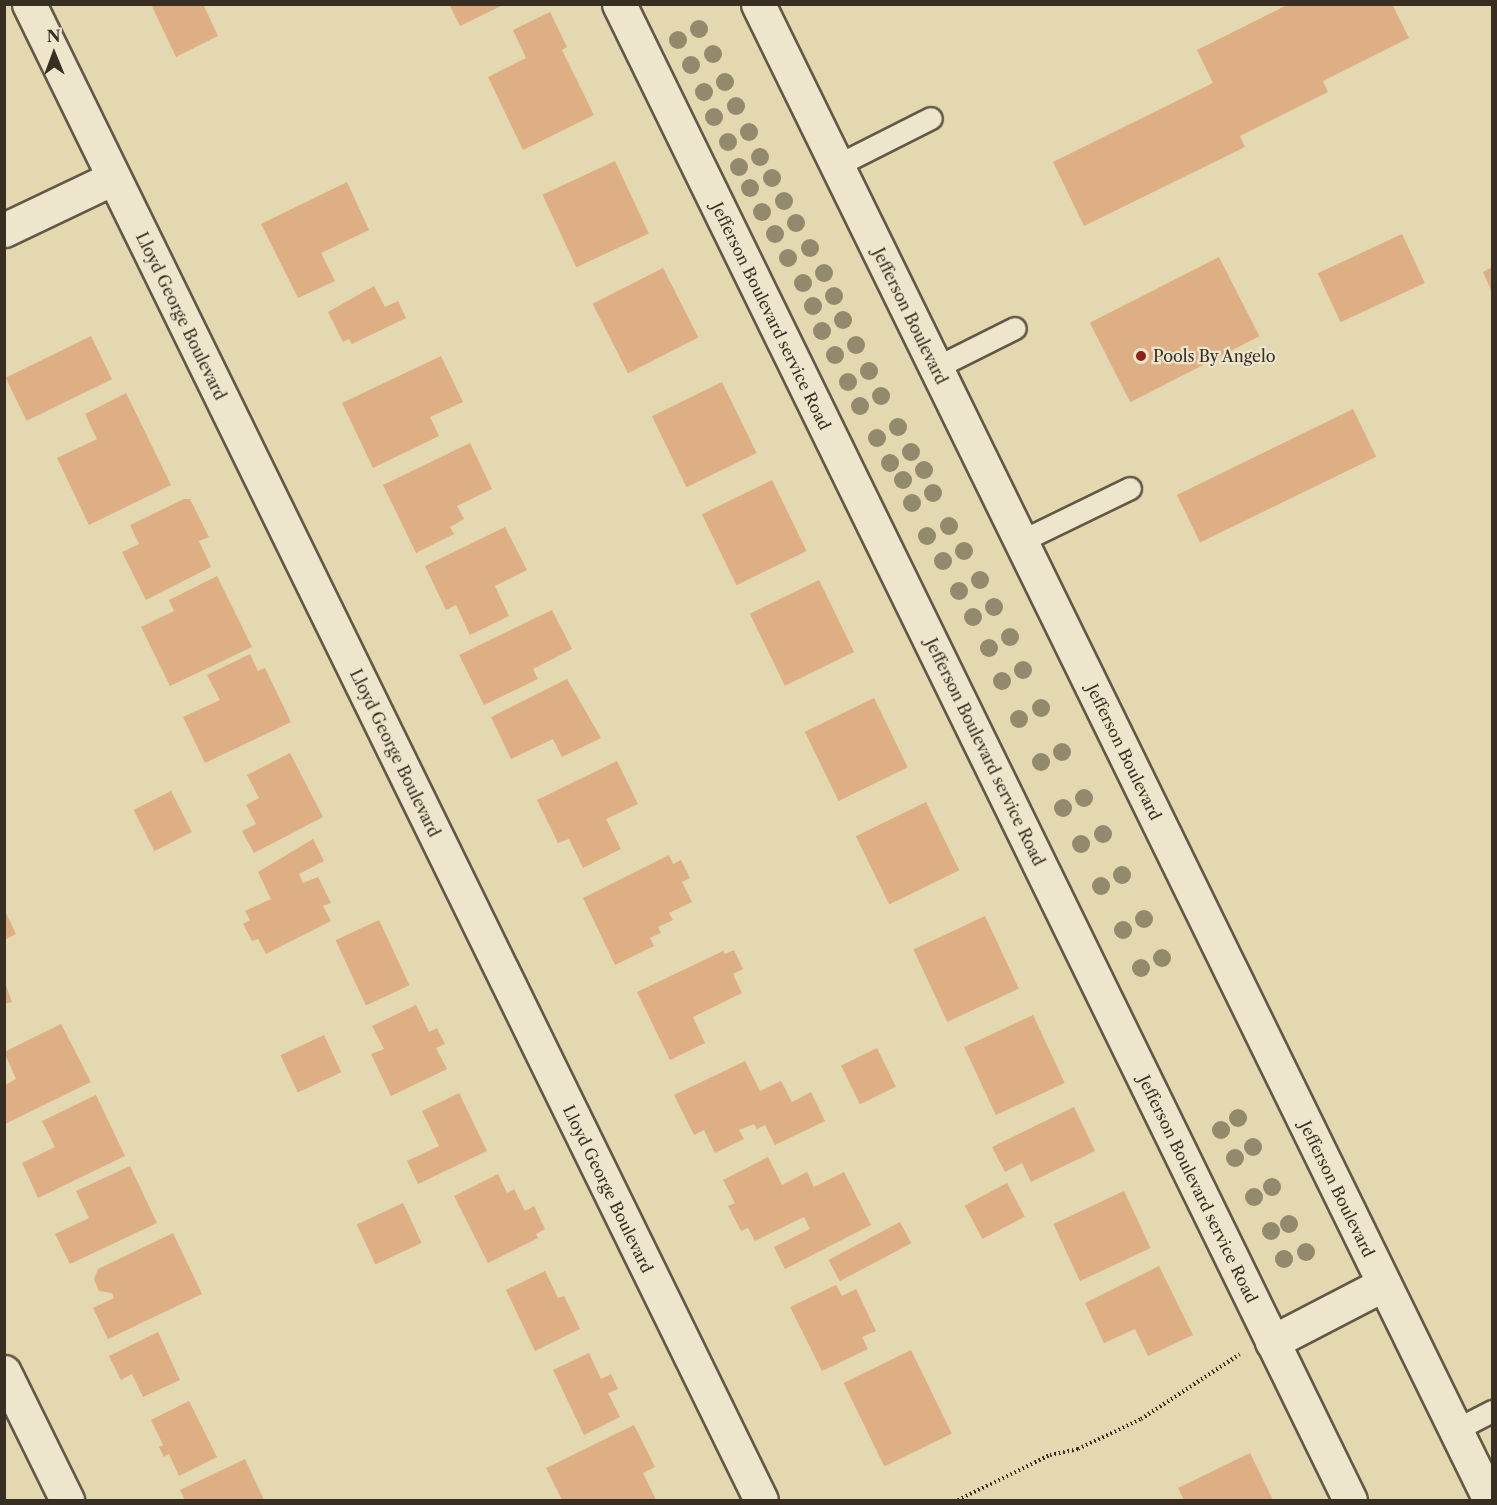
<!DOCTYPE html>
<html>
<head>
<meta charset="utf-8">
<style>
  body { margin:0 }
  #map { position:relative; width:1497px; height:1505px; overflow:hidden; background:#e3d8b0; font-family:"Libre Caslon Text",serif }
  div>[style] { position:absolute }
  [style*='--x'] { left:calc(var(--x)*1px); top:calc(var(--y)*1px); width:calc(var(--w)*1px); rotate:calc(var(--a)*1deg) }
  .building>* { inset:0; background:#deaf85; transform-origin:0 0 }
  .path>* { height:4px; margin-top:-2px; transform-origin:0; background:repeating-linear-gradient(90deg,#382e22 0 1.5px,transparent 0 4.5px) }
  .roads { filter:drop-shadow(2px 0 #635846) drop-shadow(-2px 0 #635846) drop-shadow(0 2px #635846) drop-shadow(0 -2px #635846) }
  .service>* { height:21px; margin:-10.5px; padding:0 10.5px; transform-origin:10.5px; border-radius:10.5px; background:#ede6cc }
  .minor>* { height:33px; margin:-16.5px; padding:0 16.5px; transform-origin:16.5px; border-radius:16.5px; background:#ede6cc }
  .tertiary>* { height:33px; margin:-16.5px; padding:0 16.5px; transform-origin:16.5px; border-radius:16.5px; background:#ede6cc }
  .trees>* { width:18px; height:18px; margin:-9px; border-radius:50%; background:#938a6d }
  .dots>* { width:16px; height:16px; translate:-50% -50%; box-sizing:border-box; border:3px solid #ede6cc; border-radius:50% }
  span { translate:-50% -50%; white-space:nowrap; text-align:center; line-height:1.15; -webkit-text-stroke:4.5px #ede6cc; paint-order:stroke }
  .street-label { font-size:16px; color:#382e22 }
  .poi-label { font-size:16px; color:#382e22 }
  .left { translate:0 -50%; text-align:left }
  .frame { position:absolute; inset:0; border:6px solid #382e22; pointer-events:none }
  .north { position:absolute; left:24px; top:24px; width:60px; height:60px; -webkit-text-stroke:4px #ede6cc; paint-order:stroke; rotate:359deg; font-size:16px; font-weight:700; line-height:24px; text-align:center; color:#382e22 }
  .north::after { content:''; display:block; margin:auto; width:21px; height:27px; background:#382e22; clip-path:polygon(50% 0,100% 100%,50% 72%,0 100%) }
</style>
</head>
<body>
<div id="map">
  <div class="building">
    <div style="clip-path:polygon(151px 4px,203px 4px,218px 36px,176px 57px)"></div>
    <div style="clip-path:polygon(449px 4px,505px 4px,460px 26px)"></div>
    <div style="clip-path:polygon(1289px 4px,1392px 4px,1409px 38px,1323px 81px,1328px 92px,1240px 136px,1245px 147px,1084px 226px,1053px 162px,1213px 83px,1197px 50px)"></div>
    <div style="clip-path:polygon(550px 12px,567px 47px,562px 50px,594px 115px,523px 150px,488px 77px,526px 58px,513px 30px)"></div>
    <div style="left:615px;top:161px;width:80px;height:80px;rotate:65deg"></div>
    <div style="clip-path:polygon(347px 182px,369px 230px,321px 253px,335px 281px,298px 298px,261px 224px)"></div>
    <div style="left:1402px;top:234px;width:54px;height:93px;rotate:65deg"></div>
    <div style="left:1219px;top:257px;width:89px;height:145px;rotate:63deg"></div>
    <div style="clip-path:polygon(1492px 267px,1492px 292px,1483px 272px)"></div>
    <div style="left:663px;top:268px;width:78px;height:79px;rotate:63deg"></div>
    <div style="clip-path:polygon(374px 286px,385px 307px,398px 301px,406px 318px,352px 344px,349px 339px,343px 342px,328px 312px)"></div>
    <div style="left:91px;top:336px;width:48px;height:95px;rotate:64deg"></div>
    <div style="clip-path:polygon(441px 356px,463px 402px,430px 417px,439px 436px,373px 468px,342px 403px)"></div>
    <div style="left:722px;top:382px;width:79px;height:78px;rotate:64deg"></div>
    <div style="clip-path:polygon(126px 393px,171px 485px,89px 525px,57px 458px,97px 439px,85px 414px)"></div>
    <div style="left:1353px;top:409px;width:53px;height:196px;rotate:64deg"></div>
    <div style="clip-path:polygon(470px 443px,492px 489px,457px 506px,464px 519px,450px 527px,454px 534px,416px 553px,383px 485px)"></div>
    <div style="left:772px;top:480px;width:79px;height:78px;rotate:64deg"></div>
    <div style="clip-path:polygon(184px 499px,190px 499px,209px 537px,199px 541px,211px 567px,146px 600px,122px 552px,139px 544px,130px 525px)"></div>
    <div style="clip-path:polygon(505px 527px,527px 570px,495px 586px,509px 616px,470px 635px,456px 605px,446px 610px,425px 566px)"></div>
    <div style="clip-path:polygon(217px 576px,252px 647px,170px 686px,141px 627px,174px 611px,169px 600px)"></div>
    <div style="left:819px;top:580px;width:80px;height:77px;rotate:64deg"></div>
    <div style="clip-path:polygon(552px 610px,572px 649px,533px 669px,538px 679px,484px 705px,459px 655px)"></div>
    <div style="clip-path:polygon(250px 654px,258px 671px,265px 668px,291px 722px,205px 763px,183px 717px,220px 700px,207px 675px)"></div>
    <div style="clip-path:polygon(567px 679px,601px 738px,562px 757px,553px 739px,511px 759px,491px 717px)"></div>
    <div style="left:874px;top:698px;width:77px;height:77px;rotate:64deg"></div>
    <div style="clip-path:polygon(290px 753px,323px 817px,254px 853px,242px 831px,256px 824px,246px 805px,259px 798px,247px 775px)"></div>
    <div style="clip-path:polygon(617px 761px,638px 804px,606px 819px,621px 849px,583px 868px,569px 839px,558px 843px,537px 800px)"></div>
    <div style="left:171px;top:791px;width:46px;height:42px;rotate:63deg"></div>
    <div style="left:926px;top:802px;width:76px;height:78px;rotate:64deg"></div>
    <div style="clip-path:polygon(313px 839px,324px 861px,299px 874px,303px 883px,318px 877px,331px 903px,323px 906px,331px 921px,266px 954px,258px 939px,252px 941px,243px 924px,250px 920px,245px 911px,271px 899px,258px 872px)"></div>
    <div style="clip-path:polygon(669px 855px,673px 864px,681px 860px,690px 878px,682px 882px,692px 902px,669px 913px,673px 920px,658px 927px,661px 933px,650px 938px,654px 946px,615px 965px,583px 898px)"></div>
    <div style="clip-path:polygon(4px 909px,16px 934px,4px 940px)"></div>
    <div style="left:985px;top:916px;width:80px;height:79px;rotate:65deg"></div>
    <div style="left:379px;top:920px;width:72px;height:48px;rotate:65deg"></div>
    <div style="clip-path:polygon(734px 950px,743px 969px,733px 974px,742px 993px,693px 1017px,705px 1043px,670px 1060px,637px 992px,723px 951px,725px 954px)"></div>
    <div style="clip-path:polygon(4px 980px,12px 1002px,4px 1004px)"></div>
    <div style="clip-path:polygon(416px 1005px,429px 1032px,437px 1028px,445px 1044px,436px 1048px,447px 1069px,391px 1096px,371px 1054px,384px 1049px,372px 1026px)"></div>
    <div style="left:1033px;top:1015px;width:75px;height:76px;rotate:65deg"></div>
    <div style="clip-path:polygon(61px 1024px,91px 1082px,5px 1124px,5px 1085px,16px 1079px,4px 1052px)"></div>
    <div style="left:324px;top:1035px;width:41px;height:48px;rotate:65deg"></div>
    <div style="left:877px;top:1048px;width:43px;height:40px;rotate:64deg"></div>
    <div style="clip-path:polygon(745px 1061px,760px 1091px,781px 1081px,792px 1102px,811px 1092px,825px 1121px,775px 1145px,765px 1125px,757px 1129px,754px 1124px,739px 1130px,744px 1139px,715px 1153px,704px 1130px,694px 1135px,674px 1095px)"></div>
    <div style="clip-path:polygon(459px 1093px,487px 1151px,418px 1184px,407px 1161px,439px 1146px,422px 1111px)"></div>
    <div style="clip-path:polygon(96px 1095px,125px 1156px,38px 1198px,22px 1163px,55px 1147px,42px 1121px)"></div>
    <div style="clip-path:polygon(1074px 1107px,1095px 1151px,1031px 1182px,1022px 1163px,1005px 1172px,992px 1147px)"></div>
    <div style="clip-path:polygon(768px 1157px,782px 1185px,807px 1172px,814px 1187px,844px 1172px,871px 1225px,785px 1269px,774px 1247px,810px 1229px,804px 1217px,755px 1241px,748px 1228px,741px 1231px,728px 1206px,735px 1203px,723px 1180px)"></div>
    <div style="clip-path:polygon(130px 1166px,157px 1223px,70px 1264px,55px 1234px,89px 1218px,76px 1191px)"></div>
    <div style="clip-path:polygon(498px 1174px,507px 1193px,514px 1189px,525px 1211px,534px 1206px,545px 1229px,536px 1234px,538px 1238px,488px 1263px,454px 1196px)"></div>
    <div style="left:1007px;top:1183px;width:38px;height:48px;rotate:62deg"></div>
    <div style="left:1124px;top:1191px;width:63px;height:78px;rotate:65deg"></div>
    <div style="left:403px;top:1203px;width:44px;height:51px;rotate:65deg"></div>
    <div style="left:900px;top:1222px;width:24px;height:81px;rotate:62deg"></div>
    <div style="clip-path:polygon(173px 1233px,202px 1294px,108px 1339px,93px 1308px,114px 1298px,112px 1293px,99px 1291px,94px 1279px,98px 1269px)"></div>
    <div style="clip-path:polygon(1159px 1266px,1193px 1335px,1148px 1356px,1135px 1329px,1104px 1343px,1085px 1303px)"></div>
    <div style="clip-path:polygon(545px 1271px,558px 1298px,564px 1296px,580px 1329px,535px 1351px,506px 1290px)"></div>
    <div style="clip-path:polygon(836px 1285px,842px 1296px,856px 1289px,876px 1331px,862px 1337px,868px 1349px,822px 1371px,790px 1307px)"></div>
    <div style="clip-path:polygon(158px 1332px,180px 1380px,143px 1397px,132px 1374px,121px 1380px,109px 1356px)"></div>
    <div style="left:911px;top:1350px;width:93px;height:75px;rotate:64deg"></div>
    <div style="clip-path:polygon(589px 1353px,601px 1379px,611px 1374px,618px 1389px,608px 1393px,620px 1417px,584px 1435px,553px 1370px)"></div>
    <div style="clip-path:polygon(189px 1401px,217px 1457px,179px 1476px,169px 1454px,164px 1457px,159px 1447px,163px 1445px,151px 1420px)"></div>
    <div style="clip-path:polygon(634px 1425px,655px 1467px,643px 1473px,656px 1500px,562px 1500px,546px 1468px)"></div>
    <div style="clip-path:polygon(1250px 1453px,1273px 1500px,1184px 1500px,1178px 1488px)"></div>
    <div style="clip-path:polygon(245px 1459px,264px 1500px,185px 1500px,180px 1490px)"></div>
  </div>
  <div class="path">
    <div style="--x:958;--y:1500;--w:102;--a:-26.1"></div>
    <div style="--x:1050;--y:1455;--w:29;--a:-12"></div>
    <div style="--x:1078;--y:1449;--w:70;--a:-25.5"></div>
    <div style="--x:1141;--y:1419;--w:118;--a:-33.3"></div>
  </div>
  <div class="roads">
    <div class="service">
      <div style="--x:836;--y:166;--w:106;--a:-26.8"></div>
      <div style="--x:935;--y:368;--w:89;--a:-26.6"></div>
      <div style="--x:1021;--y:541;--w:121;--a:-25.9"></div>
      <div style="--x:1455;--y:1430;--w:42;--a:-27.2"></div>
    </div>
    <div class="minor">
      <div style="--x:29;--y:4;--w:1665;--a:63.93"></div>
      <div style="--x:619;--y:4;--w:1665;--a:63.96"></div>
      <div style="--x:4;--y:230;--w:121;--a:-25.5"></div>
      <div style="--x:1272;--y:1342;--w:126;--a:-27.4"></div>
      <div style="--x:4;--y:1372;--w:143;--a:63.8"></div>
    </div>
    <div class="tertiary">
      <div style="--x:758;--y:4;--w:1665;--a:63.93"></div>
    </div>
  </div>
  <div class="trees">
    <div style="left:699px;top:29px"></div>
    <div style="left:678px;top:40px"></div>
    <div style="left:713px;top:54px"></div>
    <div style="left:691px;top:65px"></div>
    <div style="left:725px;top:82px"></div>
    <div style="left:704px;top:92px"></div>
    <div style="left:736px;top:106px"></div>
    <div style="left:714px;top:117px"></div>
    <div style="left:749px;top:132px"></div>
    <div style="left:728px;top:142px"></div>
    <div style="left:760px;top:157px"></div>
    <div style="left:739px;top:167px"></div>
    <div style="left:772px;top:178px"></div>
    <div style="left:750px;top:188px"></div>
    <div style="left:784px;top:201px"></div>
    <div style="left:762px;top:212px"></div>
    <div style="left:796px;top:223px"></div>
    <div style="left:775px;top:234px"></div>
    <div style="left:810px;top:248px"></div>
    <div style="left:788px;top:258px"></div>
    <div style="left:824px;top:273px"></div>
    <div style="left:803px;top:283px"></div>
    <div style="left:834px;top:296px"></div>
    <div style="left:813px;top:306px"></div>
    <div style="left:843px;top:320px"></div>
    <div style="left:822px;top:331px"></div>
    <div style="left:856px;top:345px"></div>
    <div style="left:835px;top:355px"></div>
    <div style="left:869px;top:371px"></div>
    <div style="left:848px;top:382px"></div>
    <div style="left:881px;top:396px"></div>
    <div style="left:860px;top:406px"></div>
    <div style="left:898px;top:427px"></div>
    <div style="left:877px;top:438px"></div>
    <div style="left:911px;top:452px"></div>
    <div style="left:890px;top:463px"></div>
    <div style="left:924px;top:470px"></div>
    <div style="left:903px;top:480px"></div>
    <div style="left:933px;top:493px"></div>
    <div style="left:912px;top:503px"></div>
    <div style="left:949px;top:526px"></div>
    <div style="left:927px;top:536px"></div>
    <div style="left:964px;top:551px"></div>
    <div style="left:943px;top:561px"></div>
    <div style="left:980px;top:580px"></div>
    <div style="left:959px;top:591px"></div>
    <div style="left:994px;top:607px"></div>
    <div style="left:973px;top:617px"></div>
    <div style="left:1010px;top:637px"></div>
    <div style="left:989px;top:648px"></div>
    <div style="left:1023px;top:670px"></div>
    <div style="left:1002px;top:681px"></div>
    <div style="left:1041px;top:708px"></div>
    <div style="left:1019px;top:719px"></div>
    <div style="left:1062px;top:752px"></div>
    <div style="left:1041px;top:762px"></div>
    <div style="left:1084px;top:798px"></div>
    <div style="left:1063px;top:808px"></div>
    <div style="left:1103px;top:834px"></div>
    <div style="left:1081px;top:844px"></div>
    <div style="left:1122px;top:875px"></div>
    <div style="left:1101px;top:886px"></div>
    <div style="left:1144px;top:919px"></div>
    <div style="left:1123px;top:930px"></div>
    <div style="left:1162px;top:958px"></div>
    <div style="left:1141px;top:968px"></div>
    <div style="left:1238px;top:1118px"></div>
    <div style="left:1221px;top:1130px"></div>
    <div style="left:1253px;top:1147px"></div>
    <div style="left:1235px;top:1158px"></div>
    <div style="left:1272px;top:1187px"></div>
    <div style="left:1254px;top:1197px"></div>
    <div style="left:1289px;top:1224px"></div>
    <div style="left:1271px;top:1231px"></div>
    <div style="left:1306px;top:1252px"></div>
    <div style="left:1284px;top:1259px"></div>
  </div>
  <div class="dots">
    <div style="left:1141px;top:356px;background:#8f2418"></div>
  </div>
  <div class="street-label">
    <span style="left:181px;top:316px;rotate:64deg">Lloyd George Boulevard</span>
    <span style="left:771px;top:316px;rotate:64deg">Jefferson Boulevard service Road</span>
    <span style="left:910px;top:316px;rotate:64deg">Jefferson Boulevard</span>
    <span style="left:985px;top:752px;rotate:64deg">Jefferson Boulevard service Road</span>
    <span style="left:1124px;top:752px;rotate:64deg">Jefferson Boulevard</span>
    <span style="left:395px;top:753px;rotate:64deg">Lloyd George Boulevard</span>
    <span style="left:608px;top:1189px;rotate:64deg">Lloyd George Boulevard</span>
    <span style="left:1198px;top:1189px;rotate:64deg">Jefferson Boulevard service Road</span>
    <span style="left:1337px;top:1189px;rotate:64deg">Jefferson Boulevard</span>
  </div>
  <div class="poi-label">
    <span class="left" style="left:1153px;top:356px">Pools By Angelo</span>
  </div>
  <div class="frame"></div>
  <div class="north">N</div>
</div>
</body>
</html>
